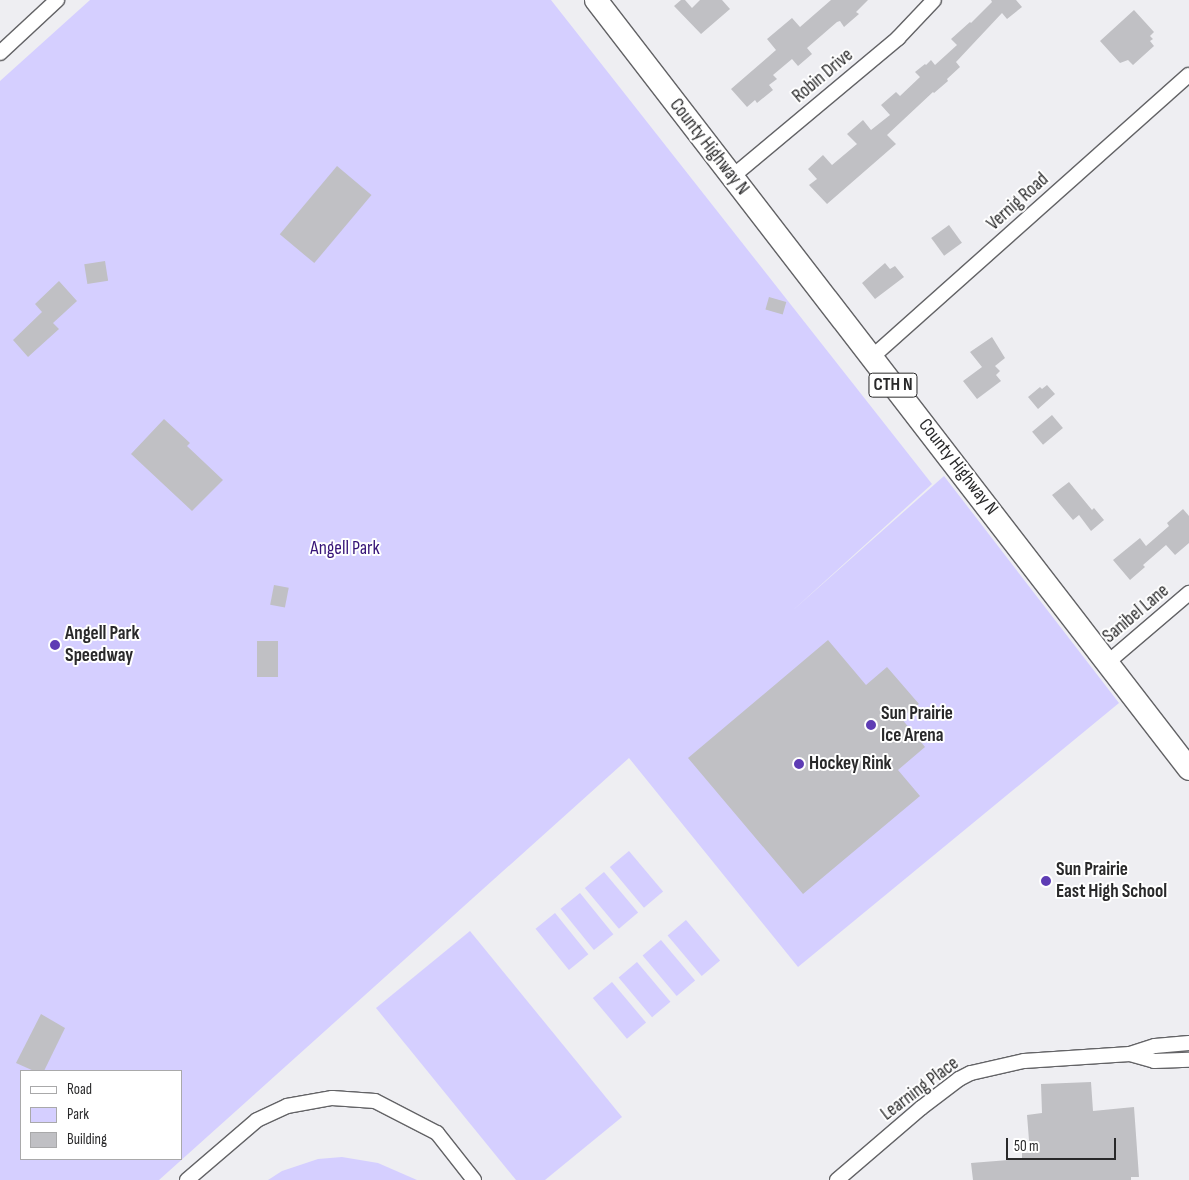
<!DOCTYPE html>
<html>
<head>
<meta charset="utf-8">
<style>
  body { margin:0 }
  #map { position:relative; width:1189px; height:1180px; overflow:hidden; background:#eeeef2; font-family:"Sofia Sans Condensed",sans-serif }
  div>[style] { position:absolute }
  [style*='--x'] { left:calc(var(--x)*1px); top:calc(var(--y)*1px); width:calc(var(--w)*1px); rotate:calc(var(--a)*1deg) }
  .green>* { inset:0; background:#d5cfff; transform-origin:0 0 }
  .building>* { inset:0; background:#c0c0c4; transform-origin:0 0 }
  .roads { filter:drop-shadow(1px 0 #636366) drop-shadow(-1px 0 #636366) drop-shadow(0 1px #636366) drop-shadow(0 -1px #636366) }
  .street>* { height:14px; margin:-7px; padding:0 7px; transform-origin:7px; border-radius:7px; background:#fff }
  .primary>* { height:22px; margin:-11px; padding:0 11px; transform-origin:11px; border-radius:11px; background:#fff }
  .dots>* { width:14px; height:14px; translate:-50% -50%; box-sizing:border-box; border:2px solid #fff; border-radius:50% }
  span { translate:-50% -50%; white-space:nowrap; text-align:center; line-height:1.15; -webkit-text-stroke:4px #fff; paint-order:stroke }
  .shield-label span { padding:1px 4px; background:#fff; border:1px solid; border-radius:4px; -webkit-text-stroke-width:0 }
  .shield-label { font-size:18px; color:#29292a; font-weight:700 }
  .street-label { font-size:19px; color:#29292a }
  .park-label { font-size:19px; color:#361377 }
  .poi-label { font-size:19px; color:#29292a; font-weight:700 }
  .left { translate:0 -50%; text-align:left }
  .legend { position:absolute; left:20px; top:1070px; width:162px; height:90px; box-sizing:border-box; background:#fff; border:1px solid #a9a9aa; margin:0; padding:6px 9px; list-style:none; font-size:15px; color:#29292a }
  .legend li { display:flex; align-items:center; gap:10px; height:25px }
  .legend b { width:25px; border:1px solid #a9a9aa }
  .scale { position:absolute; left:1006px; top:1138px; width:110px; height:22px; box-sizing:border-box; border:2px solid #29292a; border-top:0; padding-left:6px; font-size:15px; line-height:18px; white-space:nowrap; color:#29292a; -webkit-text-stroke:4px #fff; paint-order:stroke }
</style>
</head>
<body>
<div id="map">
  <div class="green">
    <div style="clip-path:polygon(evenodd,90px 0,551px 0,932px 484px,791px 612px,944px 476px,1119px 703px,798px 967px,629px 758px,159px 1180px,0 1180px,0 81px,90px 0,21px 1071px,181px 1071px,181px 1159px,21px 1159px,21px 1071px)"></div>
    <div style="left:629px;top:851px;width:53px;height:25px;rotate:50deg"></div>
    <div style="left:604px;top:872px;width:53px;height:25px;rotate:50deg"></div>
    <div style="left:580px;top:893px;width:53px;height:25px;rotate:51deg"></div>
    <div style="left:555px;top:913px;width:53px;height:25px;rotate:51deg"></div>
    <div style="left:686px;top:920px;width:53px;height:24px;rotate:50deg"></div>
    <div style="clip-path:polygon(470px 931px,622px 1117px,545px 1180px,516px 1180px,376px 1008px)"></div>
    <div style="left:661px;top:940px;width:53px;height:24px;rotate:50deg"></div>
    <div style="left:637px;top:962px;width:52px;height:24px;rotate:50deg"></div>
    <div style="left:612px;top:982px;width:53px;height:25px;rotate:50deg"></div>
    <div style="clip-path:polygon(342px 1157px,378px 1163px,417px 1180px,268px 1180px,282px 1171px,318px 1159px)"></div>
  </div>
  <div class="building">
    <div style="clip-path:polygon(681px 0,685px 0,692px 8px,700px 0,722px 0,730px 9px,701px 34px,674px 6px)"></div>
    <div style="clip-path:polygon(831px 0,868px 0,856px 12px,859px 14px,844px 27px,840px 21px,837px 22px,807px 48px,812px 54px,798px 66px,792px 59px,773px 75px,777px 79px,769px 85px,773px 90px,757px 103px,755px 100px,747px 107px,731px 89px,776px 50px,767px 39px,792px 18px,800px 27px)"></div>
    <div style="clip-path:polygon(991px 0,1016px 0,1022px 7px,1007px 19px,1002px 13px,956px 62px,960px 67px,947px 79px,948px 81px,934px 93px,933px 92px,887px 135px,896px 144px,827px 204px,809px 185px,817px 179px,808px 169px,823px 155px,832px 165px,857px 144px,847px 134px,863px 120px,871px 130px,890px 115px,881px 105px,896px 92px,900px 96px,920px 77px,915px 72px,925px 64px,926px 65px,931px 60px,935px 65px,957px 45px,951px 39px,970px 22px,971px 23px,992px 2px)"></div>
    <div style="clip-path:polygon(1134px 10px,1154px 32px,1150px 36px,1153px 39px,1150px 41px,1154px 46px,1133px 65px,1128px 60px,1120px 63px,1100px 41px)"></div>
    <div style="left:337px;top:166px;width:45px;height:89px;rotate:40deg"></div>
    <div style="left:949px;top:225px;width:22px;height:22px;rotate:54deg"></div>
    <div style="left:105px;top:261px;width:20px;height:21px;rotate:81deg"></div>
    <div style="clip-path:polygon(885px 263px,890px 269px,895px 266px,904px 277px,875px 299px,862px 283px)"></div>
    <div style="clip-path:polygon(59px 281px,77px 301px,53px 323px,59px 329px,28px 357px,13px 340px,42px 312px,35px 304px)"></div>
    <div style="left:769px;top:297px;width:18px;height:13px;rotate:16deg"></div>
    <div style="clip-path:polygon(992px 337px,1005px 358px,995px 366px,1000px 371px,996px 375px,1001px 381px,977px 399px,963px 381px,982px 367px,970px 352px)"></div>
    <div style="clip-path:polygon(1047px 385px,1055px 394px,1038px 409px,1028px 397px,1040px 387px,1042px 389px)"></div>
    <div style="left:1052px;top:415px;width:17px;height:26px;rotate:50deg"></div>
    <div style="clip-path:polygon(164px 419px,190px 443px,187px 446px,223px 480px,192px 511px,131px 454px)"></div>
    <div style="clip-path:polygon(1069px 482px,1092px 510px,1094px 508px,1104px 520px,1091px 531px,1079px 515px,1073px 520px,1052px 495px)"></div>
    <div style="clip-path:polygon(1183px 509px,1189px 516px,1189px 543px,1175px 555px,1166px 545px,1143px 565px,1145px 567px,1130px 580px,1113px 560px,1140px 538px,1146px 546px,1169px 526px,1167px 523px)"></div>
    <div style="left:274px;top:585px;width:15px;height:20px;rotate:11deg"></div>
    <div style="clip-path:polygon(828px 640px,866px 685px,887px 667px,919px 704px,901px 718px,925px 747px,898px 770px,920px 796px,803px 894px,688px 758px)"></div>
    <div style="left:257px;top:641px;width:21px;height:36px"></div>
    <div style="clip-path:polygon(41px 1014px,65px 1028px,44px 1071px,34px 1071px,16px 1063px)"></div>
    <div style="clip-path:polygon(1091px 1082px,1093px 1111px,1134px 1107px,1139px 1177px,1131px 1177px,1131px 1180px,973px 1180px,971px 1163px,1022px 1159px,1022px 1153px,1030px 1153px,1027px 1115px,1042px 1113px,1041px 1084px)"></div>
  </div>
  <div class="roads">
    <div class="street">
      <div style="--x:0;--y:53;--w:78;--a:-42.9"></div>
      <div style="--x:732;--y:177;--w:217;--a:-39.9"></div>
      <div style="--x:898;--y:38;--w:52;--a:-46.5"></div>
      <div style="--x:872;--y:357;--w:424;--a:-41.7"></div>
      <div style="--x:1107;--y:663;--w:108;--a:-40.5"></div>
      <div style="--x:1130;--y:1054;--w:25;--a:16"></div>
      <div style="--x:1154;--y:1061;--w:35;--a:-2"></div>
      <div style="--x:187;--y:1180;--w:92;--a:-40.6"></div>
      <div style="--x:257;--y:1120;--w:33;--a:-25"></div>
      <div style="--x:287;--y:1106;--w:46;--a:-10.1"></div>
      <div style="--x:332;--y:1098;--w:43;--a:4"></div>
      <div style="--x:375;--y:1101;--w:70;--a:27.3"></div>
      <div style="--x:437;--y:1133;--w:60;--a:51.8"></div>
      <div style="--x:837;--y:1180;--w:111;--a:-40.6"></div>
      <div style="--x:921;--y:1108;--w:48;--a:-37.3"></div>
      <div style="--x:959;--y:1079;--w:13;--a:-27"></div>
      <div style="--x:971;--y:1073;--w:54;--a:-12.8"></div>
      <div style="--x:1024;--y:1061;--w:106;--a:-3.8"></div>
      <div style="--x:1130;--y:1054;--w:26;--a:-18"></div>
      <div style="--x:1155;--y:1046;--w:34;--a:-5"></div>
    </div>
    <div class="primary">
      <div style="--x:596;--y:0;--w:971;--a:52.36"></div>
    </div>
  </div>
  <div class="dots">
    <div style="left:55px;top:645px;background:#5e3cb4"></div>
    <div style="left:871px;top:725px;background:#5e3cb4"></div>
    <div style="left:799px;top:764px;background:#5e3cb4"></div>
    <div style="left:1046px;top:881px;background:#5e3cb4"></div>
  </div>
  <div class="shield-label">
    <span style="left:893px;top:385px">CTH N</span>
  </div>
  <div class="street-label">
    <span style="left:823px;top:76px;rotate:-40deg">Robin Drive</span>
    <span style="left:709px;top:147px;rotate:52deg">County Highway N</span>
    <span style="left:1018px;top:202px;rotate:-42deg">Vernig Road</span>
    <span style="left:958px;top:467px;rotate:52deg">County Highway N</span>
    <span style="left:1136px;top:614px;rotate:-40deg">Sanibel Lane</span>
    <span style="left:920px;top:1089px;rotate:-37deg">Learning Place</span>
  </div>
  <div class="park-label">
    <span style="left:345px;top:549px">Angell Park</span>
  </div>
  <div class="poi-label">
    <span class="left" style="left:65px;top:645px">Angell Park<br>Speedway</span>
    <span class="left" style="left:881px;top:725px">Sun Prairie<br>Ice Arena</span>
    <span class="left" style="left:809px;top:764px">Hockey Rink</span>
    <span class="left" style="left:1056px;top:881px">Sun Prairie<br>East High School</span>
  </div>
  <ul class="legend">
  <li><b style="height:6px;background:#fff"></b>Road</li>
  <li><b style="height:14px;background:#d5cfff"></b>Park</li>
  <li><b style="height:14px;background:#c0c0c4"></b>Building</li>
  </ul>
  <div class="scale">50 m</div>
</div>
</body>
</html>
